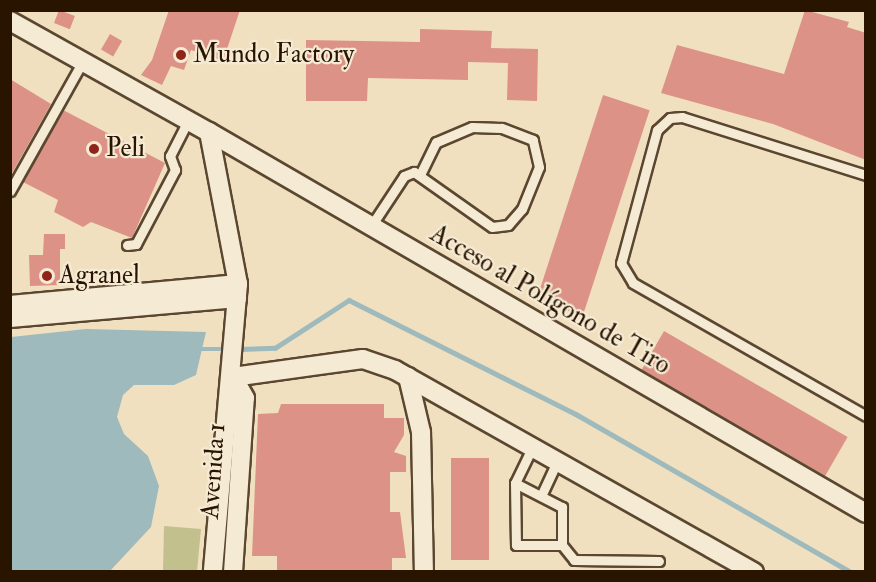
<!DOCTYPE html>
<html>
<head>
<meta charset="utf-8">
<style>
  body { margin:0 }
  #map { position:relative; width:876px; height:582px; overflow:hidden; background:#f0e0bf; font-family:"IM FELL Double Pica",serif }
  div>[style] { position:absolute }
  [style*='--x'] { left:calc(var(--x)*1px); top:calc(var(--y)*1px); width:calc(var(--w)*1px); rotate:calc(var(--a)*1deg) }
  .green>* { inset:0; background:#c2c08c }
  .water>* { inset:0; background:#9ebabc }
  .stream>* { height:4.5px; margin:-2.25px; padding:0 2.25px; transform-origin:2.25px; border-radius:2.25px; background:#9ebabc }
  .building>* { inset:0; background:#dc9286; transform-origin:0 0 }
  .roads { filter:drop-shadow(2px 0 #5b4730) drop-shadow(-2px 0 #5b4730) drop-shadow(0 2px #5b4730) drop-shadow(0 -2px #5b4730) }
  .service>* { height:9px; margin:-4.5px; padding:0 4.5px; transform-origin:4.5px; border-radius:4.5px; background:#f5ebd5 }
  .minor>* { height:18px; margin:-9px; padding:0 9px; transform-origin:9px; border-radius:9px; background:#f5ebd5 }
  .dots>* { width:16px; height:16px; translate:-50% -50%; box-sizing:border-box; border:3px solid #f5ebd5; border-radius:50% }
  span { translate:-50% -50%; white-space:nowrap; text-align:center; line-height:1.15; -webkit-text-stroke:4.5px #f5ebd5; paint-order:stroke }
  .poi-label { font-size:26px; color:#291400 }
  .left { translate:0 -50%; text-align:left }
  .street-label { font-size:26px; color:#291400 }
  .frame { position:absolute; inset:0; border:12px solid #291400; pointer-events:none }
</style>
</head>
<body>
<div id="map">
  <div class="green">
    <div style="clip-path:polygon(164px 526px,201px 529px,197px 571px,163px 571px)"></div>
  </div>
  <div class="water">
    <div style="clip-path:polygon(86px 329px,206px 332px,196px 375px,174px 385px,134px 385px,123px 395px,117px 417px,124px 434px,148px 456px,159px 486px,151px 527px,110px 571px,11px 571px,11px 337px)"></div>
  </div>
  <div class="stream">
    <div style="--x:202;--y:349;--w:28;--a:0"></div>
    <div style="--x:238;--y:349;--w:37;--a:-2"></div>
    <div style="--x:275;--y:348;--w:88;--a:-33"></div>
    <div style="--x:349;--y:300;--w:254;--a:26.7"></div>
    <div style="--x:576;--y:414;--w:317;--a:29.9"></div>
  </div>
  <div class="building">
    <div style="left:59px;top:10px;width:17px;height:14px;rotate:21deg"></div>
    <div style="clip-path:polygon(169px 10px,240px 10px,223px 61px,191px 50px,184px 70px,171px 66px,162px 85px,141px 75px,152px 60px)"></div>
    <div style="clip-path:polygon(805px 10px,849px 22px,847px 27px,866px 33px,866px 160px,773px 124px,661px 93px,677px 45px,784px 74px)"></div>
    <div style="clip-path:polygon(420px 29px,492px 31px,491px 48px,538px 49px,537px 101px,507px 100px,508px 63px,468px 62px,468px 80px,368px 78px,367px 101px,306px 101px,306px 40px,420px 42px)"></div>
    <div style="left:110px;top:34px;width:14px;height:18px;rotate:30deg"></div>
    <div style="clip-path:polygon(10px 79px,51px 104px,11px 175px,10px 175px)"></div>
    <div style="left:603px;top:95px;width:49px;height:216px;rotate:18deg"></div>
    <div style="clip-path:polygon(63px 110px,165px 163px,132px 238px,91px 222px,83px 227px,54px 212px,58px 200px,23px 182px)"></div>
    <div style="clip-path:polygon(44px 234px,65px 234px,65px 249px,60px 249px,60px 285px,30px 286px,29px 255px,43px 255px)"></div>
    <div style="left:664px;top:331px;width:212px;height:45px;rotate:30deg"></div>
    <div style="clip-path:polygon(281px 404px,384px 404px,384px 418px,404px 418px,404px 435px,394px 452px,406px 456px,406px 472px,390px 472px,390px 512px,400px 512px,406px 558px,392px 558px,392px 572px,277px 571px,277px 556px,252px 556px,258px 414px,278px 413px)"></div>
    <div style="left:451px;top:458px;width:38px;height:102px"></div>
  </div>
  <div class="roads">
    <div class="service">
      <div style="--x:866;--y:175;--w:193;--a:-162.5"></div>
      <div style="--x:682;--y:117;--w:12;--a:175"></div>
      <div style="--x:670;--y:118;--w:18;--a:137"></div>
      <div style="--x:657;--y:130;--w:138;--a:105.1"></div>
      <div style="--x:621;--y:263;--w:23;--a:59"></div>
      <div style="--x:633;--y:283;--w:268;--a:29.7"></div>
      <div style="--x:10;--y:191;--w:149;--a:-60.7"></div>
      <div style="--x:371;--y:226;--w:60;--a:-56.6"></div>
      <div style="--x:404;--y:176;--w:11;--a:-22"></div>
      <div style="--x:414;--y:172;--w:95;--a:35.2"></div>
      <div style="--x:492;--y:227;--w:16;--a:-7"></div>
      <div style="--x:508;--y:225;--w:21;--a:-49"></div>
      <div style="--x:522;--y:209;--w:45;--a:-68"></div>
      <div style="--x:539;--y:167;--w:28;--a:-103"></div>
      <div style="--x:533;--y:140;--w:34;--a:-159"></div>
      <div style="--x:501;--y:128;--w:29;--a:-178"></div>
      <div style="--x:472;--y:127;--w:39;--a:157"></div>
      <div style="--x:436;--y:142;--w:34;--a:116"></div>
      <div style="--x:127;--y:245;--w:9;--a:-6"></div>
      <div style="--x:136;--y:244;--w:84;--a:-62.2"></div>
      <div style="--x:175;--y:170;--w:15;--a:-110"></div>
      <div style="--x:170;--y:156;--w:39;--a:-63"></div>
      <div style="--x:533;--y:446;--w:41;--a:115.9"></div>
      <div style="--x:515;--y:483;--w:62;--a:89.1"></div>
      <div style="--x:516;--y:545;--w:46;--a:0"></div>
      <div style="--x:562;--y:545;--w:19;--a:51"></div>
      <div style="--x:574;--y:560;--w:85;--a:0.7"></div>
      <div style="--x:515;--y:483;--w:53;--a:27.1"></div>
      <div style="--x:562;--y:507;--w:38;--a:90"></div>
      <div style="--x:541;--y:496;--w:40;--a:-65"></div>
    </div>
    <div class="minor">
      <div style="--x:10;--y:21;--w:228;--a:29.2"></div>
      <div style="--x:209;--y:132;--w:155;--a:79.2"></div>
      <div style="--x:238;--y:284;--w:289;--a:95"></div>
      <div style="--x:209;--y:132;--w:759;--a:30.11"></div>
      <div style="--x:10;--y:305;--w:229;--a:-5.3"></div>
      <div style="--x:10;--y:318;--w:228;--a:-5"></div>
      <div style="--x:233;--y:377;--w:131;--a:-7.9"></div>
      <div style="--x:363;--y:359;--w:34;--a:19"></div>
      <div style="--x:395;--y:370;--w:412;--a:29.4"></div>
      <div style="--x:408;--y:377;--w:57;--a:76.7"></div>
      <div style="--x:421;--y:432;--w:140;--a:88.8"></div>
      <div style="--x:233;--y:572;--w:174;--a:-86.1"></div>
      <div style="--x:245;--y:398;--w:24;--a:-120"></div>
    </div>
  </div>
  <div class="dots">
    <div style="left:181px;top:55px;background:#8f2418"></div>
    <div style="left:94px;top:149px;background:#8f2418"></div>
    <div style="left:47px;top:276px;background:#8f2418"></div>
  </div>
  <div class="poi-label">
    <span class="left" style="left:193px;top:55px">Mundo Factory</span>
    <span class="left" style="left:106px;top:149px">Peli</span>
    <span class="left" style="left:59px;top:276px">Agranel</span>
  </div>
  <div class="street-label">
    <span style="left:550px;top:300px;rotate:30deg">Acceso al Polígono de Tiro</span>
    <span style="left:214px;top:471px;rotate:-86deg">Avenida 1</span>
  </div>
  <div class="frame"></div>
</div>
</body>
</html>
